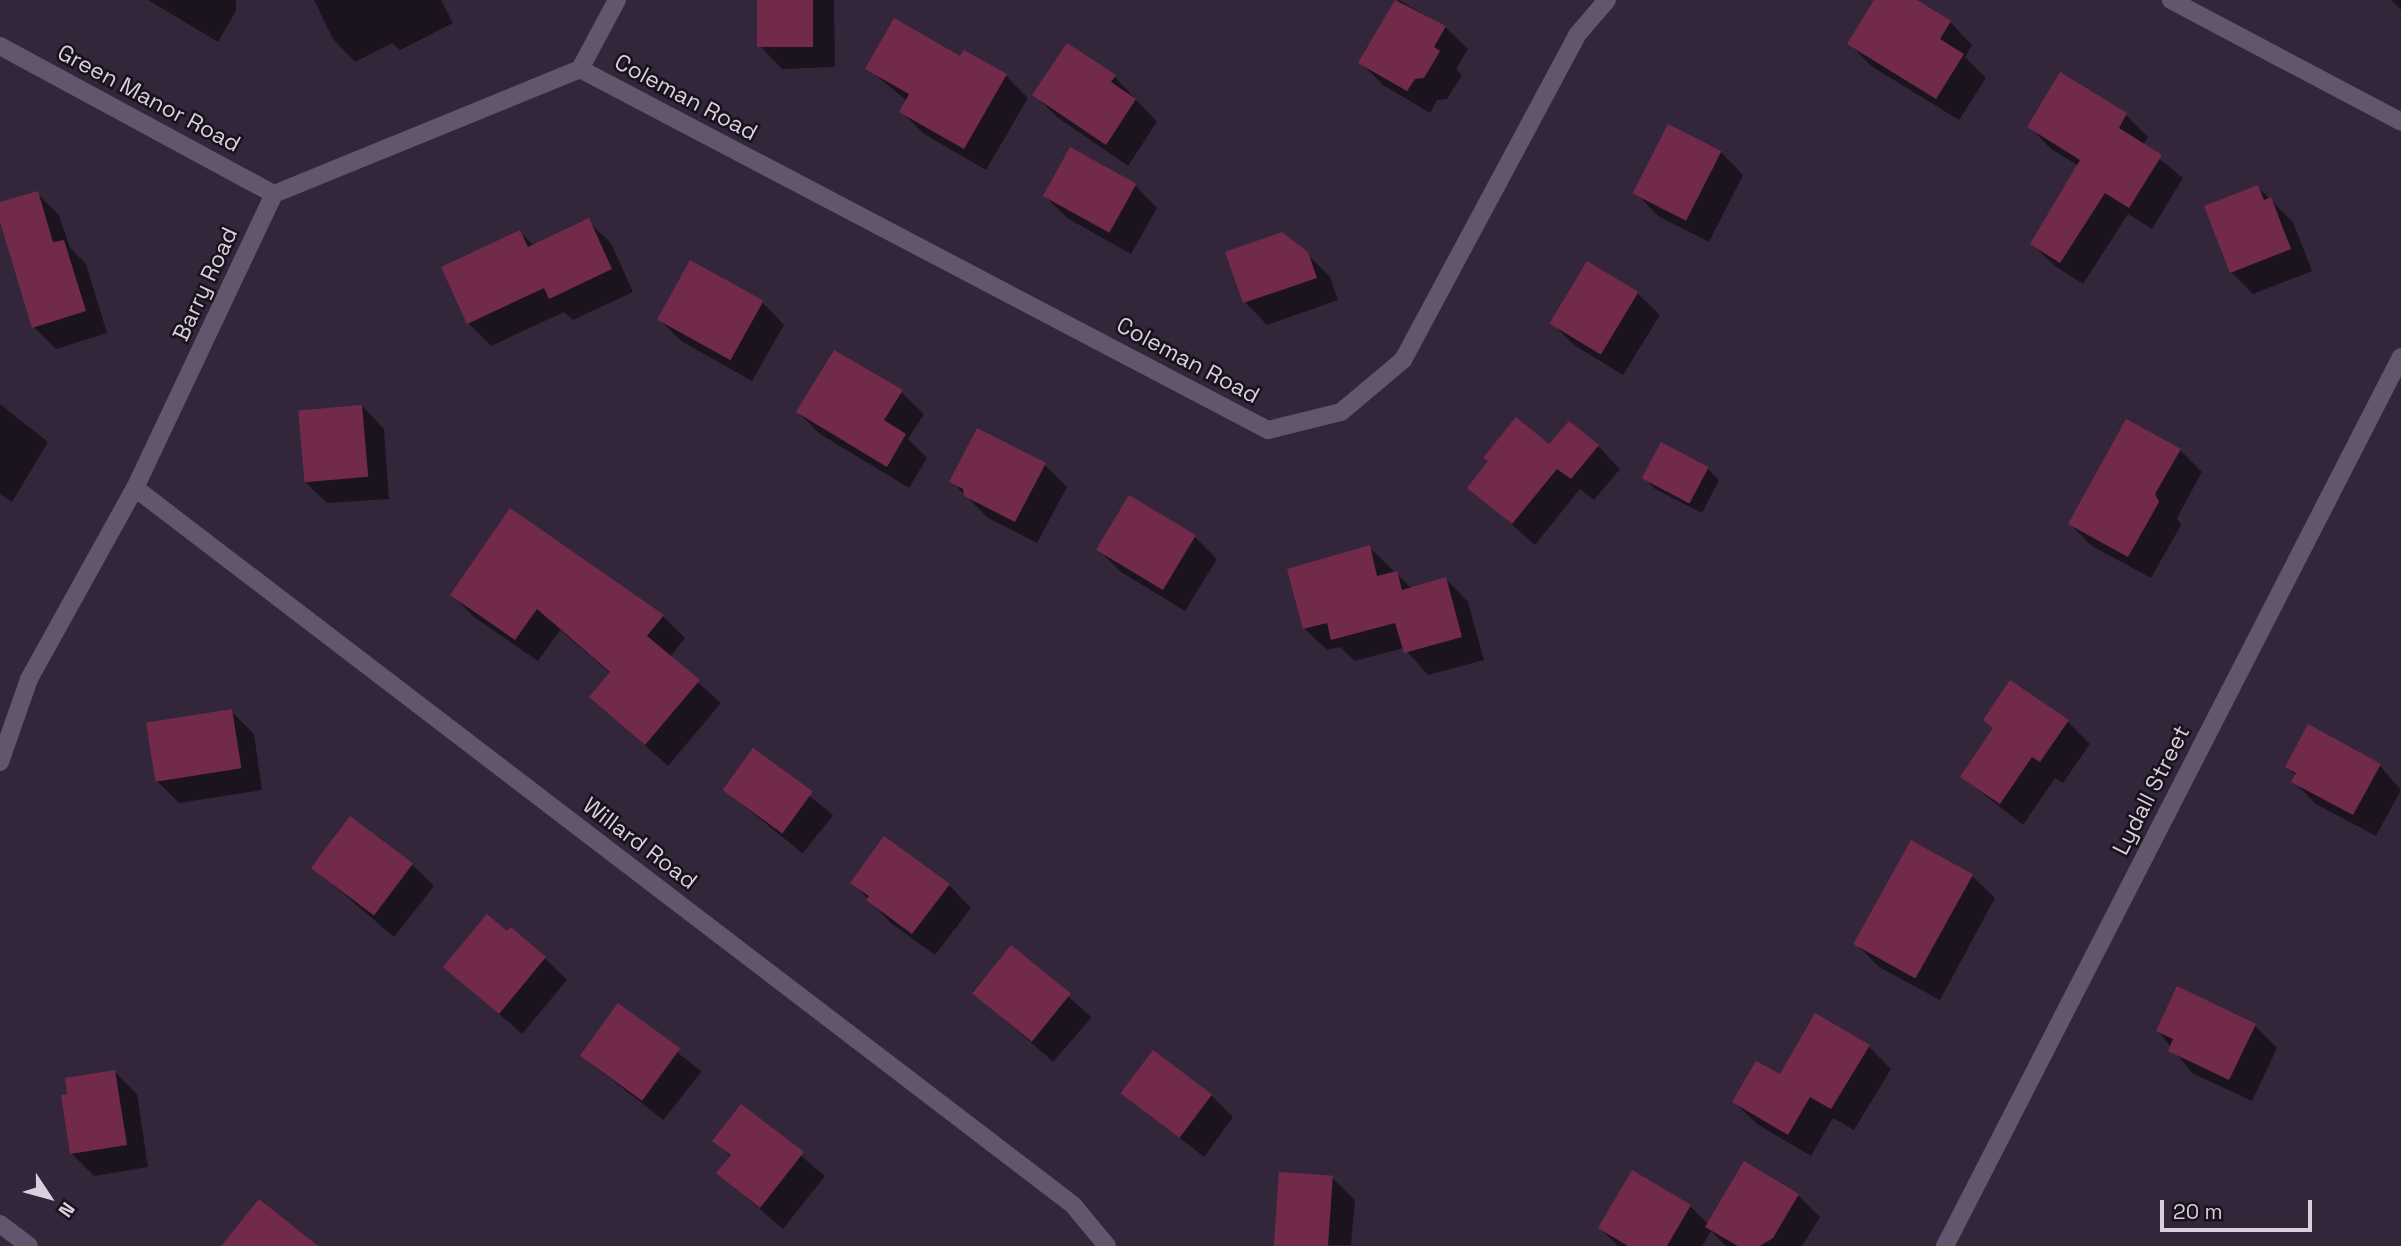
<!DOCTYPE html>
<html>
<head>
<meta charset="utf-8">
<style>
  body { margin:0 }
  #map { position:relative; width:2401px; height:1246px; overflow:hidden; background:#33263b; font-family:"Space Grotesk",sans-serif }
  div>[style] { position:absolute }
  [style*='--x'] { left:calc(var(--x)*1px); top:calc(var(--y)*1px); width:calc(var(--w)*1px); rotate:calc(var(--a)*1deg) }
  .shadow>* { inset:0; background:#0007; transform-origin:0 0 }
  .building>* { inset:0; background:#722a4b; transform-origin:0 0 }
  .minor>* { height:18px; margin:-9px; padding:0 9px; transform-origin:9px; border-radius:9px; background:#63556c }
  span { translate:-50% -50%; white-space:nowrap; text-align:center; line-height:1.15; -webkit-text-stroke:5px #17121b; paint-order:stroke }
  .street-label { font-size:23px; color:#d8d0dd }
  .north { position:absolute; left:14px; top:1162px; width:70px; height:70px; -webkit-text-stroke:5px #17121b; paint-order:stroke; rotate:126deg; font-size:19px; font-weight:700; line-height:28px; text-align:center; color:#d8d0dd }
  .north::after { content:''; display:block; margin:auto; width:24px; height:32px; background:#d8d0dd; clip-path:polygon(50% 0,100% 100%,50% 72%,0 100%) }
  .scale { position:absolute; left:2160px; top:1200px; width:152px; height:32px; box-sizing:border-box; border:4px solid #d8d0dd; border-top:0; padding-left:9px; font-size:21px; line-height:24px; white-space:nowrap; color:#d8d0dd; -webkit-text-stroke:5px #17121b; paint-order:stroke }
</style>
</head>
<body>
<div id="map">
  <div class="shadow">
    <div style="clip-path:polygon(148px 0,236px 0,236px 11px,218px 42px)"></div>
    <div style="clip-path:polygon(314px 0,441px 0,453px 23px,400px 50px,392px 43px,355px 62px,333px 39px)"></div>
    <div style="clip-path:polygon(759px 0,834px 0,835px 67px,782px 69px,760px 46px)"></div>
    <div style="clip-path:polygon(1399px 0,1445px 27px,1468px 49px,1456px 69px,1462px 75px,1447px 99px,1437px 100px,1430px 113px,1383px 85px,1361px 63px)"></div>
    <div style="clip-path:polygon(1876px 0,1914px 0,1950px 22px,1972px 45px,1965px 57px,1986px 78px,1959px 120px,1871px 66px,1849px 43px)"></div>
    <div style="clip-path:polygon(2391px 0,2401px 0,2401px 10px)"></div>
    <div style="clip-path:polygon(961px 58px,1006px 76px,1028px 98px,986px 170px,924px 134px,901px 111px,907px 101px,867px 68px)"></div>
    <div style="clip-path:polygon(1115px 77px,1157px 122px,1128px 166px,1057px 117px,1035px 95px)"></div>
    <div style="clip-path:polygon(2126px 115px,2148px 137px,2143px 145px,2183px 178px,2152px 229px,2128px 214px,2083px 284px,2055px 266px,2032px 244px,2079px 166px,2051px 149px,2029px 126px)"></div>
    <div style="clip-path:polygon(1721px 152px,1743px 175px,1709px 242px,1658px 216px,1636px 193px)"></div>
    <div style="clip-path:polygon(1135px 185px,1157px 208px,1131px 254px,1067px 218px,1045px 196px)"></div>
    <div style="clip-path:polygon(2258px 187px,2293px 222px,2312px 271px,2253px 294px,2231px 272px)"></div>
    <div style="clip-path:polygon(37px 193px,59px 215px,70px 248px,86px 264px,107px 333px,56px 349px,34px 327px,0 216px,0 204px)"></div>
    <div style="clip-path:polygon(588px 221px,611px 243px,633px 292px,573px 320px,564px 312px,491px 346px,468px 323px,443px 267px,520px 232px,534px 246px)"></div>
    <div style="clip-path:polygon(1228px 253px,1307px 254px,1330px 277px,1338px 300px,1267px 325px,1245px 302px)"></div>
    <div style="clip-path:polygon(1637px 293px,1660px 315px,1623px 375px,1574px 345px,1551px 322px)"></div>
    <div style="clip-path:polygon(762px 302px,784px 325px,752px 381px,681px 341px,659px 319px)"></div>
    <div style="clip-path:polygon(901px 392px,924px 414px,908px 439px,927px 458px,909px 488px,820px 434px,798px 412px)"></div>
    <div style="clip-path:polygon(0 404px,48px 442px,12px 502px,0 494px)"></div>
    <div style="clip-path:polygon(362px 406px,384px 429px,389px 499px,327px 503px,304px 481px)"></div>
    <div style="clip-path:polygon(1598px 446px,1620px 469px,1594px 500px,1580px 489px,1535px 545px,1469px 487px,1550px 447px)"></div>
    <div style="clip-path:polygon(2180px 450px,2202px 472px,2177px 518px,2181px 525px,2151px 578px,2092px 546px,2070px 524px)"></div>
    <div style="clip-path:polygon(1045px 465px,1067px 487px,1037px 543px,988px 518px,951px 481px)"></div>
    <div style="clip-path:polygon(1708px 469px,1719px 480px,1702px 513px,1655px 489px,1644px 478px)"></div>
    <div style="clip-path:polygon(1130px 497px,1195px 537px,1217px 559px,1185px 611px,1121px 572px,1099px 550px)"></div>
    <div style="clip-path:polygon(511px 510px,663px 616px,685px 638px,670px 657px,721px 703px,668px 766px,591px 697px,611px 674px,560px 630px,538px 661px,474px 617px,452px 595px)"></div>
    <div style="clip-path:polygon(1369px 547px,1412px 589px,1446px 579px,1468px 602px,1484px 660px,1428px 675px,1404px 648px,1355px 661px,1340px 647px,1327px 650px,1304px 628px)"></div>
    <div style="clip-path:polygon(231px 711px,254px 734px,262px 790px,179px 803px,157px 781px)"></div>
    <div style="clip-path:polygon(2067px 721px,2090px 744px,2063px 783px,2055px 778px,2023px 825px,1962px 777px)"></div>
    <div style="left:754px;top:751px;width:102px;height:49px;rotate:39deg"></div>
    <div style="clip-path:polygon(2380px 766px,2401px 790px,2376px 836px,2316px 804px,2293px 781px,2297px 776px,2287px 767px)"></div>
    <div style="clip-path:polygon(1911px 842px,1972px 876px,1995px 898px,1940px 1000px,1879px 967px,1856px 944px)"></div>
    <div style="clip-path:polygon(412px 864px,434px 886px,394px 937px,311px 866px)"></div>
    <div style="clip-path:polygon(852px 882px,949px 885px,971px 908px,935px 955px,891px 923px)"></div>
    <div style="clip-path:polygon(508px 934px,545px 958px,567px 980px,522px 1034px,445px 967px)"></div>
    <div style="left:1011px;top:947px;width:107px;height:59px;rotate:41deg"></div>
    <div style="left:618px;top:1006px;width:106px;height:62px;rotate:38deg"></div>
    <div style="clip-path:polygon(2255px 1026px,2277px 1048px,2252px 1101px,2192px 1073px,2158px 1031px)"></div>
    <div style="clip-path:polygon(1869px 1047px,1891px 1069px,1854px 1130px,1833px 1118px,1811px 1156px,1757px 1124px,1734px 1102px,1780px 1077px)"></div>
    <div style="clip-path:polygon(115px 1072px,137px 1094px,148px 1167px,94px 1176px,71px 1153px)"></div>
    <div style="clip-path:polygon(1123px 1093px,1211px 1095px,1233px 1117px,1204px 1157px)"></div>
    <div style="clip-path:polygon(742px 1106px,825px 1176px,783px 1229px,718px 1173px,731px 1157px,715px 1140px)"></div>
    <div style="clip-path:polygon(1332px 1178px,1355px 1200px,1351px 1245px,1275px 1246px)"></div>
    <div style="clip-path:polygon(1798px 1195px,1820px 1217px,1802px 1246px,1726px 1246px,1711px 1231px,1702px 1246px,1618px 1246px,1600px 1228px,1690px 1206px,1708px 1224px)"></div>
  </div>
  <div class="building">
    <div style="left:757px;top:0;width:56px;height:47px"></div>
    <div style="clip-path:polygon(1395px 0,1446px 26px,1434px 47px,1440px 51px,1424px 78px,1415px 79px,1407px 91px,1358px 63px)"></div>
    <div style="clip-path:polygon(1874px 0,1917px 0,1951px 21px,1940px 39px,1964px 54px,1936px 99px,1847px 44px)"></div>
    <div style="clip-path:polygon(894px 18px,960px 56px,964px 50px,1007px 74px,964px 149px,899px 112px,909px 94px,865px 69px)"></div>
    <div style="clip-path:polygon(1067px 43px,1116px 75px,1111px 82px,1136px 99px,1106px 145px,1032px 95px)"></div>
    <div style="clip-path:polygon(2060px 72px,2127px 113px,2119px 128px,2162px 155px,2129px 208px,2105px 193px,2060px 263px,2030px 244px,2080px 160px,2027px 127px)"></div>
    <div style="left:1668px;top:124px;width:60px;height:78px;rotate:27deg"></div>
    <div style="left:1070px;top:147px;width:76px;height:56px;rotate:29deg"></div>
    <div style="clip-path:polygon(2258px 185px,2264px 200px,2271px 197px,2291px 249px,2230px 273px,2204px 206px)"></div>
    <div style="clip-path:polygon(38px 191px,53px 242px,64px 240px,86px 311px,32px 328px,0 222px,0 202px)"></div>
    <div style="clip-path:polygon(589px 218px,612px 269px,549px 299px,544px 288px,467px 324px,441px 267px,520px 230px,528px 247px)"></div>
    <div style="clip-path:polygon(1282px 232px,1308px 252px,1317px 278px,1243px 303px,1225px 252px)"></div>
    <div style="left:690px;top:260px;width:84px;height:68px;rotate:29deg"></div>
    <div style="left:1587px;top:261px;width:60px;height:73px;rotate:31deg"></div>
    <div style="clip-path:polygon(834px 350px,903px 390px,884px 420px,906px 434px,887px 467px,796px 412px)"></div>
    <div style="left:362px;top:405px;width:72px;height:64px;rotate:85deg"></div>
    <div style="clip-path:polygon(1516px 417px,1549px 444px,1569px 421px,1599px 445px,1571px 479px,1557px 469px,1512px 524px,1467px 488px,1488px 461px,1483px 458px)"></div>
    <div style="clip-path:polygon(2126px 419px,2181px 449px,2155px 494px,2159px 502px,2128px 557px,2068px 524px)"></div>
    <div style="clip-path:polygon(977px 428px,1046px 463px,1015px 522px,964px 496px,963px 489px,949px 482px)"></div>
    <div style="left:1661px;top:442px;width:54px;height:41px;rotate:28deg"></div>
    <div style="left:1129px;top:495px;width:78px;height:64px;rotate:31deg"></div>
    <div style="clip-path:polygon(510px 508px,664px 615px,647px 636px,700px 680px,645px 745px,589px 697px,610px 672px,537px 609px,515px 640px,450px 595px)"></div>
    <div style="clip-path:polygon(1370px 545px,1377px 576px,1397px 571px,1402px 590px,1446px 577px,1462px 637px,1404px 653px,1395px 623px,1331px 640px,1327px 623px,1303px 629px,1287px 569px)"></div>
    <div style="clip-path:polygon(2010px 680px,2069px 720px,2040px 762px,2032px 757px,2000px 804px,1960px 777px,1993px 728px,1983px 720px)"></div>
    <div style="left:232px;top:709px;width:60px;height:87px;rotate:81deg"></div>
    <div style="clip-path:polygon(2308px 724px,2381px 764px,2353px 815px,2291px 782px,2296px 773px,2285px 767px)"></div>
    <div style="left:753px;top:748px;width:74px;height:52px;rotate:36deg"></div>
    <div style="left:350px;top:816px;width:79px;height:65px;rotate:37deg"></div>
    <div style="clip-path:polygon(884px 836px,950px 884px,912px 934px,866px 900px,869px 896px,850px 883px)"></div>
    <div style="left:1911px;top:840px;width:71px;height:119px;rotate:29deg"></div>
    <div style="clip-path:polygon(487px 914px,507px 931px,511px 927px,546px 957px,499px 1014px,443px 967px)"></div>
    <div style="left:1011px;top:945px;width:77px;height:62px;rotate:39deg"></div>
    <div style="clip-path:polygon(2177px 986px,2256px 1024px,2229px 1080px,2168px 1051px,2173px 1039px,2156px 1031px)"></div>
    <div style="left:618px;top:1003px;width:77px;height:65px;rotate:36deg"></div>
    <div style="clip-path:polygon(1815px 1013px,1870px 1045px,1831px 1109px,1810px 1097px,1788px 1135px,1732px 1102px,1756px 1061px,1780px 1074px)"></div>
    <div style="left:1153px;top:1050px;width:74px;height:54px;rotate:37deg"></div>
    <div style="clip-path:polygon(115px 1070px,127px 1145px,70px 1154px,61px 1095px,67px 1094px,65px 1078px)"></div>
    <div style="clip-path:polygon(741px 1104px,804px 1152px,760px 1208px,716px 1173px,731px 1155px,712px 1141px)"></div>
    <div style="clip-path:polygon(1744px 1161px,1799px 1194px,1773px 1238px,1760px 1246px,1738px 1246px,1705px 1227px)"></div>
    <div style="clip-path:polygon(1632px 1170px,1691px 1205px,1667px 1246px,1628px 1246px,1598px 1228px)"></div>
    <div style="left:1279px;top:1172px;width:54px;height:74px;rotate:4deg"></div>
    <div style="clip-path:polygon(259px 1199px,318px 1246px,221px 1246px)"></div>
  </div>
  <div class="minor">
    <div style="--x:2171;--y:0;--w:260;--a:27.9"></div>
    <div style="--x:0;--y:46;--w:311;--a:28.4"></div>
    <div style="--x:580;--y:69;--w:777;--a:27.69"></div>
    <div style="--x:1268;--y:430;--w:75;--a:-13.9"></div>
    <div style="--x:1341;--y:412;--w:81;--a:-40"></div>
    <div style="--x:1403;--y:360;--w:369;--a:-61.8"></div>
    <div style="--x:1577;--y:35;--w:46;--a:-49.4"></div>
    <div style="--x:135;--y:488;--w:1181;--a:37.39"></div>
    <div style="--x:1073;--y:1205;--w:53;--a:50.3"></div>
    <div style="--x:0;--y:762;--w:88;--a:-70.7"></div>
    <div style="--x:29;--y:679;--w:218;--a:-61"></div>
    <div style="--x:135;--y:488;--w:325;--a:-64.7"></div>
    <div style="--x:274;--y:194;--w:331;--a:-22.2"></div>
    <div style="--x:580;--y:69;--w:78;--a:-61.8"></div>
    <div style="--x:0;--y:1224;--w:36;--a:37"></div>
    <div style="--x:1945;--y:1246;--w:999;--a:-62.85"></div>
  </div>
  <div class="street-label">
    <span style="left:686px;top:97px;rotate:28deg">Coleman Road</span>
    <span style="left:149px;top:98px;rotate:28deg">Green Manor Road</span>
    <span style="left:205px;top:284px;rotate:-65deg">Barry Road</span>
    <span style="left:1188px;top:360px;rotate:28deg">Coleman Road</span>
    <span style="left:2151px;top:790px;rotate:-63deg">Lydall Street</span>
    <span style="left:640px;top:843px;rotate:37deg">Willard Road</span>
  </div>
  <div class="north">N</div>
  <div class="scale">20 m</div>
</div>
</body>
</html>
